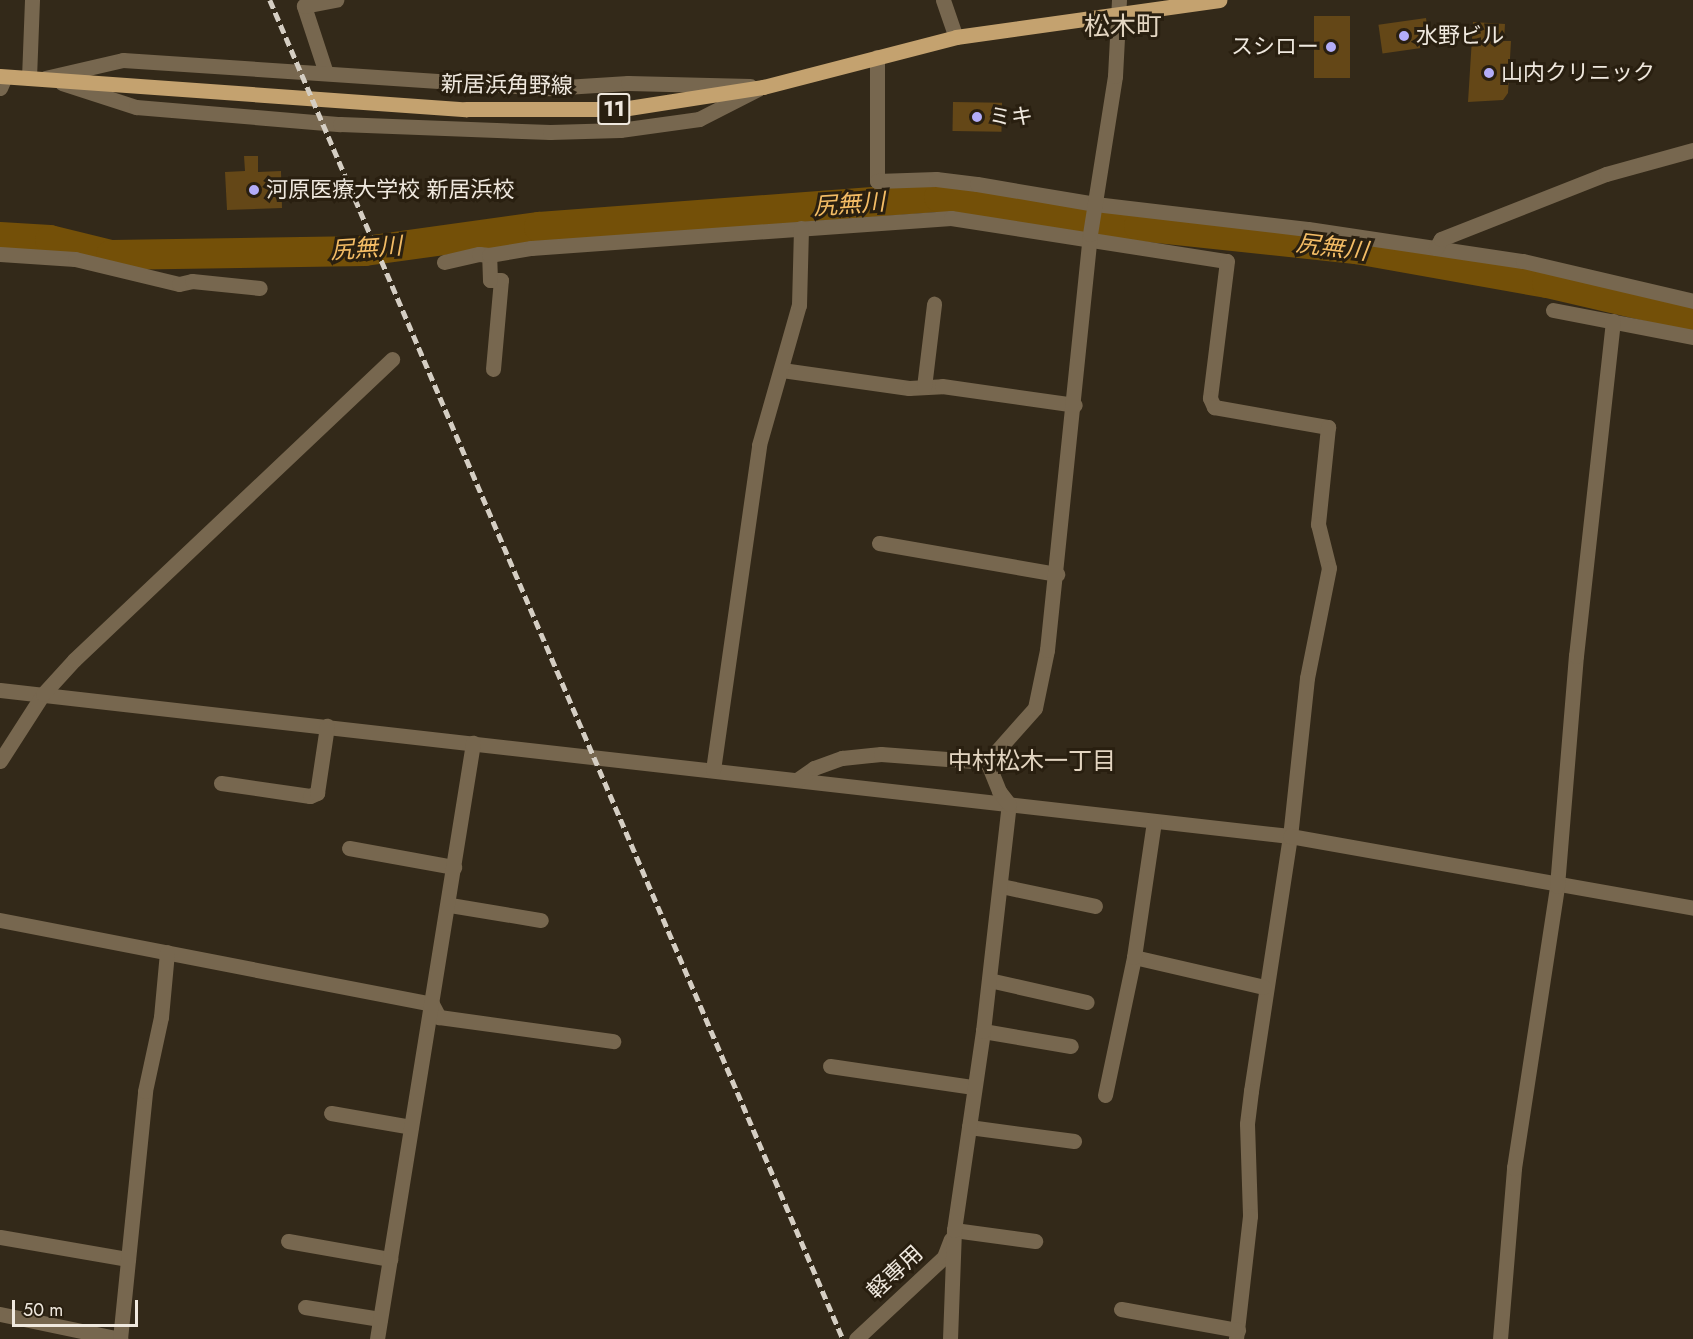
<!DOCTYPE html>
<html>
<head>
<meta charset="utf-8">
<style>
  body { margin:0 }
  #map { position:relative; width:1693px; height:1339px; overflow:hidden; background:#332919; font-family:Jost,"Noto Sans JP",sans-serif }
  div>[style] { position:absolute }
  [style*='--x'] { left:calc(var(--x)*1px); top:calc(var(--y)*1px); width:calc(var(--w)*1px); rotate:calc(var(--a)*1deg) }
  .river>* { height:30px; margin:-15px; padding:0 15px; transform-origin:15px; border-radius:15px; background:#745008 }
  .building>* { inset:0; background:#644717; transform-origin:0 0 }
  .minor>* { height:15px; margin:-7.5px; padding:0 7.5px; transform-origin:7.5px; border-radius:7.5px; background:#77674f }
  .major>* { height:15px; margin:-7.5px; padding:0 7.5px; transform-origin:7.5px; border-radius:7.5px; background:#c4a26f }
  .rail>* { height:4.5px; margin-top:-2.25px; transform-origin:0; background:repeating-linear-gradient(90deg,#d5cec3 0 9px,transparent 0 13.5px) }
  .dots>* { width:16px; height:16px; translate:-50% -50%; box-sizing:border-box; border:3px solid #291f10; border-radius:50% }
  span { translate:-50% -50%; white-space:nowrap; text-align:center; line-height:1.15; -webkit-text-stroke:6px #291f10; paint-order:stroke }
  .shield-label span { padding:2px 4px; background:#291f10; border:2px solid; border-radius:4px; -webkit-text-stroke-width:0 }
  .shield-label { font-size:21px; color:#efe8de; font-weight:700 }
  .poi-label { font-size:22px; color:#efe8de }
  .left { translate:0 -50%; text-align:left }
  .right { translate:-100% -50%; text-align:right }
  .street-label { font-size:22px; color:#efe8de }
  .water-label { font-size:24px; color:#f3bc65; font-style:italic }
  .neighbourhood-label { font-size:24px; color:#e3d5c1 }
  .quarter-label { font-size:26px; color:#e3d5c1 }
  .scale { position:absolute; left:12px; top:1300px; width:126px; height:27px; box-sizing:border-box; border:3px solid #efe8de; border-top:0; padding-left:8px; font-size:18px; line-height:21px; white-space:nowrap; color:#efe8de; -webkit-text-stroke:4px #291f10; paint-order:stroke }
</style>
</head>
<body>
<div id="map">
  <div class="river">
    <div style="--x:0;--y:237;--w:50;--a:3.4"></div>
    <div style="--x:50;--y:240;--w:63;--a:13.8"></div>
    <div style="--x:111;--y:255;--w:254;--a:-0.9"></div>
    <div style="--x:365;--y:251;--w:176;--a:-7.9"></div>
    <div style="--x:539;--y:227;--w:401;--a:-4.3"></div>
    <div style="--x:939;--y:197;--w:202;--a:8.3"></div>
    <div style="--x:1139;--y:226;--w:218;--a:6.1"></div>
    <div style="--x:1356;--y:249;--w:194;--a:10.1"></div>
    <div style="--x:1547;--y:283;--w:150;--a:13.1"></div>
  </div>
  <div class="building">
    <div style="left:1314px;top:16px;width:36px;height:62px"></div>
    <div style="left:1426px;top:18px;width:29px;height:48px;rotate:82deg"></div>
    <div style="clip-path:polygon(1473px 22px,1505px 24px,1504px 41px,1511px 41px,1508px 93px,1503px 100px,1468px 102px)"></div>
    <div style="left:953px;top:102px;width:49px;height:29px;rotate:1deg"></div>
    <div style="clip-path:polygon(244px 156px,258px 156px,258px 172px,281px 171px,282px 208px,227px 210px,225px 172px,245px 171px)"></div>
  </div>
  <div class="minor">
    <div style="--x:943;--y:0;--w:39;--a:71"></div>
    <div style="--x:877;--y:57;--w:124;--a:90"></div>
    <div style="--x:877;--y:181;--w:59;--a:-1.9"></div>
    <div style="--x:936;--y:179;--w:41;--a:7"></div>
    <div style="--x:977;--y:184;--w:120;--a:9.6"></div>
    <div style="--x:1095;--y:204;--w:214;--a:6.7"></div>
    <div style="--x:1308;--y:229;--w:217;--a:8.5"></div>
    <div style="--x:1523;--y:261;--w:175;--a:13.2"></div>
    <div style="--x:326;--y:73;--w:71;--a:-108.2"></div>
    <div style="--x:304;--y:6;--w:33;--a:-11"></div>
    <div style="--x:29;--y:78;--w:78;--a:-87.8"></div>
    <div style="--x:45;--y:78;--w:80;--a:-13"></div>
    <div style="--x:123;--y:60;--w:427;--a:3.8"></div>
    <div style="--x:549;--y:88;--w:79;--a:-3.6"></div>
    <div style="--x:628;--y:83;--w:122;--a:1.4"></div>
    <div style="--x:62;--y:83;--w:78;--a:18"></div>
    <div style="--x:136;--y:107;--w:205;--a:4.8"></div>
    <div style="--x:340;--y:124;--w:210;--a:2.2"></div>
    <div style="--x:550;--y:132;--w:70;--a:-1.6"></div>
    <div style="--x:620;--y:130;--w:80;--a:-7.9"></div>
    <div style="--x:699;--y:119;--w:66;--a:-27"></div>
    <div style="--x:0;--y:88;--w:12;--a:-66"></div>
    <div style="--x:1436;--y:248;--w:10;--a:-61"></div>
    <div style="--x:1441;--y:239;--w:177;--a:-21.5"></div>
    <div style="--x:1606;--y:174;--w:90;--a:-15.4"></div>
    <div style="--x:0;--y:254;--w:75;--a:3.8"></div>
    <div style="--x:75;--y:259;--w:107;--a:13.5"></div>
    <div style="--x:179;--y:284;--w:13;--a:-13"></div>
    <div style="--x:192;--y:281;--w:68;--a:5.9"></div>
    <div style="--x:444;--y:262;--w:36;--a:-13"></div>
    <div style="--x:479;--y:254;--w:10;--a:6"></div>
    <div style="--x:1553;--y:310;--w:143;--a:10.9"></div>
    <div style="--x:493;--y:369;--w:89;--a:-84.9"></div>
    <div style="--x:501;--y:280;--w:11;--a:180"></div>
    <div style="--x:490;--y:280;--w:25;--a:-92"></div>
    <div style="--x:489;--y:255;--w:43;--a:-9.5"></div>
    <div style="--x:531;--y:248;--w:421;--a:-4.1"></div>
    <div style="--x:951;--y:218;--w:279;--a:8.9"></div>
    <div style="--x:1227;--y:261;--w:138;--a:97.1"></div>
    <div style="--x:1210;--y:398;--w:10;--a:66"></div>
    <div style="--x:1214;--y:407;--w:116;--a:10"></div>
    <div style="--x:1328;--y:427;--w:98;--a:95.9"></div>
    <div style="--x:1318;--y:524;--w:45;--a:76"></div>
    <div style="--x:1329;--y:568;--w:112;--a:101.3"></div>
    <div style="--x:1307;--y:678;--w:159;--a:96.1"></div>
    <div style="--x:1290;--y:836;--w:258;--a:98.7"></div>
    <div style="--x:1251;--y:1091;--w:33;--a:97"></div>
    <div style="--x:1247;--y:1124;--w:92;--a:88.1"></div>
    <div style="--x:1250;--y:1216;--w:124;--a:96.5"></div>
    <div style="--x:782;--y:370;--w:128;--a:8.1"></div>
    <div style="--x:909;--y:388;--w:33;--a:-3"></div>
    <div style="--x:942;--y:386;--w:134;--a:8.1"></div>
    <div style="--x:924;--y:387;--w:84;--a:-83.1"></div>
    <div style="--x:879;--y:543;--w:181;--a:9.9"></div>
    <div style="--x:0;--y:690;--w:1298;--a:6.46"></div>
    <div style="--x:1290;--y:836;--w:409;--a:10.1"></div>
    <div style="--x:0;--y:761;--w:80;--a:-57.3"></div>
    <div style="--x:43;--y:694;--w:46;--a:-47.6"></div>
    <div style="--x:74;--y:660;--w:438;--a:-43.4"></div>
    <div style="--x:713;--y:770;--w:328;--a:-81.9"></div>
    <div style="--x:759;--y:445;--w:146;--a:-74.1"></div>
    <div style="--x:799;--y:305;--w:77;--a:-88.5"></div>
    <div style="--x:797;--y:780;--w:21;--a:-35"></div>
    <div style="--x:814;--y:768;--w:30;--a:-20"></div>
    <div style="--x:842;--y:758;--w:39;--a:-6"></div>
    <div style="--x:881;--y:754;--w:106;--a:4.3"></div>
    <div style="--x:221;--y:783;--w:90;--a:8.3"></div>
    <div style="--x:310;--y:796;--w:8;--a:-23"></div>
    <div style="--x:317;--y:793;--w:68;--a:-81.5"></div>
    <div style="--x:349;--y:848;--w:107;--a:10.3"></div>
    <div style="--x:1001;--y:886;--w:96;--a:12"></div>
    <div style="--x:450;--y:905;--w:92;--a:9.4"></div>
    <div style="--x:0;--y:920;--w:440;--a:11"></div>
    <div style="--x:432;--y:1004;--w:15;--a:62"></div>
    <div style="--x:439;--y:1017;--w:176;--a:7.9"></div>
    <div style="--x:1134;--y:957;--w:133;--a:13"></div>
    <div style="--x:989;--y:980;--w:100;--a:12.7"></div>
    <div style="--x:983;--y:1031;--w:89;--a:9.7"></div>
    <div style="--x:830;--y:1066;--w:145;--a:8.4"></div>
    <div style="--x:1105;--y:1095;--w:141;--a:-78.1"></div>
    <div style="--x:1134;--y:957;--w:136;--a:-81.6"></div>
    <div style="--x:331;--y:1113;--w:81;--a:9.9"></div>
    <div style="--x:969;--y:1127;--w:106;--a:7.6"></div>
    <div style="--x:954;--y:1230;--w:82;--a:7.7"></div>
    <div style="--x:0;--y:1237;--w:130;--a:9.8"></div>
    <div style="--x:288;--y:1241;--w:104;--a:10"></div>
    <div style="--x:305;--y:1307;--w:76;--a:9.1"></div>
    <div style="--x:1121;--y:1309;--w:119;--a:10.2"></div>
    <div style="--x:0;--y:1314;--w:123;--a:11.8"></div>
    <div style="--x:120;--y:1339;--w:249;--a:-84.2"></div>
    <div style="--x:145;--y:1091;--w:76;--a:-77.8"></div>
    <div style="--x:161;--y:1017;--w:65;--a:-84.7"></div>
    <div style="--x:377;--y:1339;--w:604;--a:-80.85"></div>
    <div style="--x:856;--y:1339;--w:120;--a:-43"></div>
    <div style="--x:944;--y:1257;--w:19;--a:-69"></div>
    <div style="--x:950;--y:1339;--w:109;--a:-87.9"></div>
    <div style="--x:954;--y:1230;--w:201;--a:-81.7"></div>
    <div style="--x:983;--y:1031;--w:228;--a:-83.5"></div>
    <div style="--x:1009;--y:804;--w:16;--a:-128"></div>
    <div style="--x:999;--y:791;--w:31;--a:-112"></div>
    <div style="--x:987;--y:762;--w:72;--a:-48.4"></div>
    <div style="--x:1035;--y:708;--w:59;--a:-78.3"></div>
    <div style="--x:1047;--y:650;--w:418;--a:-84.1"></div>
    <div style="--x:1090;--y:234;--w:160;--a:-81"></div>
    <div style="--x:1115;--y:76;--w:76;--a:-87"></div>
    <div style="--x:1500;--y:1339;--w:172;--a:-85.3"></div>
    <div style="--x:1514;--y:1168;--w:285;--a:-81.3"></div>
    <div style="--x:1557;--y:886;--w:231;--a:-85.3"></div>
    <div style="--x:1576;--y:656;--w:337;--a:-83.7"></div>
  </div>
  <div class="major">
    <div style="--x:0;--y:76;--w:467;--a:4.1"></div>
    <div style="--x:466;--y:109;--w:156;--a:0"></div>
    <div style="--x:622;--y:109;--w:143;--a:-8.9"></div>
    <div style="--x:763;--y:87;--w:199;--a:-14.5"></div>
    <div style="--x:956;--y:37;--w:266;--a:-8"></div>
  </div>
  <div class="rail">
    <div style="--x:270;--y:0;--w:1456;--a:66.83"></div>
  </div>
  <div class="dots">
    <div style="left:1404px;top:36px;background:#b3adf9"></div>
    <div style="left:1331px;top:47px;background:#b3adf9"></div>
    <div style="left:1489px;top:73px;background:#b3adf9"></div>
    <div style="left:977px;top:117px;background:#b3adf9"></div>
    <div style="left:254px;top:190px;background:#b3adf9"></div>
  </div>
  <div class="shield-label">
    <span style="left:614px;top:109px">11</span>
  </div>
  <div class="poi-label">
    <span class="left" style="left:1416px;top:36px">水野ビル</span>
    <span class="right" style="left:1319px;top:47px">スシロー</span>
    <span class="left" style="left:1501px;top:73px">山内クリニック</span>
    <span class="left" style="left:989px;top:117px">ミキ</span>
    <span class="left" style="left:266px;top:190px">河原医療大学校 新居浜校</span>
  </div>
  <div class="street-label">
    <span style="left:507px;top:85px;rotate:1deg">新居浜角野線</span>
    <span style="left:895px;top:1272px;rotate:-43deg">軽専用</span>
  </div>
  <div class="water-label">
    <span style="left:849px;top:204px;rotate:-4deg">尻無川</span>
    <span style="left:1332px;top:247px;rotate:7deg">尻無川</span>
    <span style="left:366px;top:248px;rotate:-4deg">尻無川</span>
  </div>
  <div class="neighbourhood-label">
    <span style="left:1032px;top:761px">中村松木一丁目</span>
  </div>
  <div class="quarter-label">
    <span style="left:1123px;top:27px">松木町</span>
  </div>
  <div class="scale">50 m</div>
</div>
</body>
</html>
